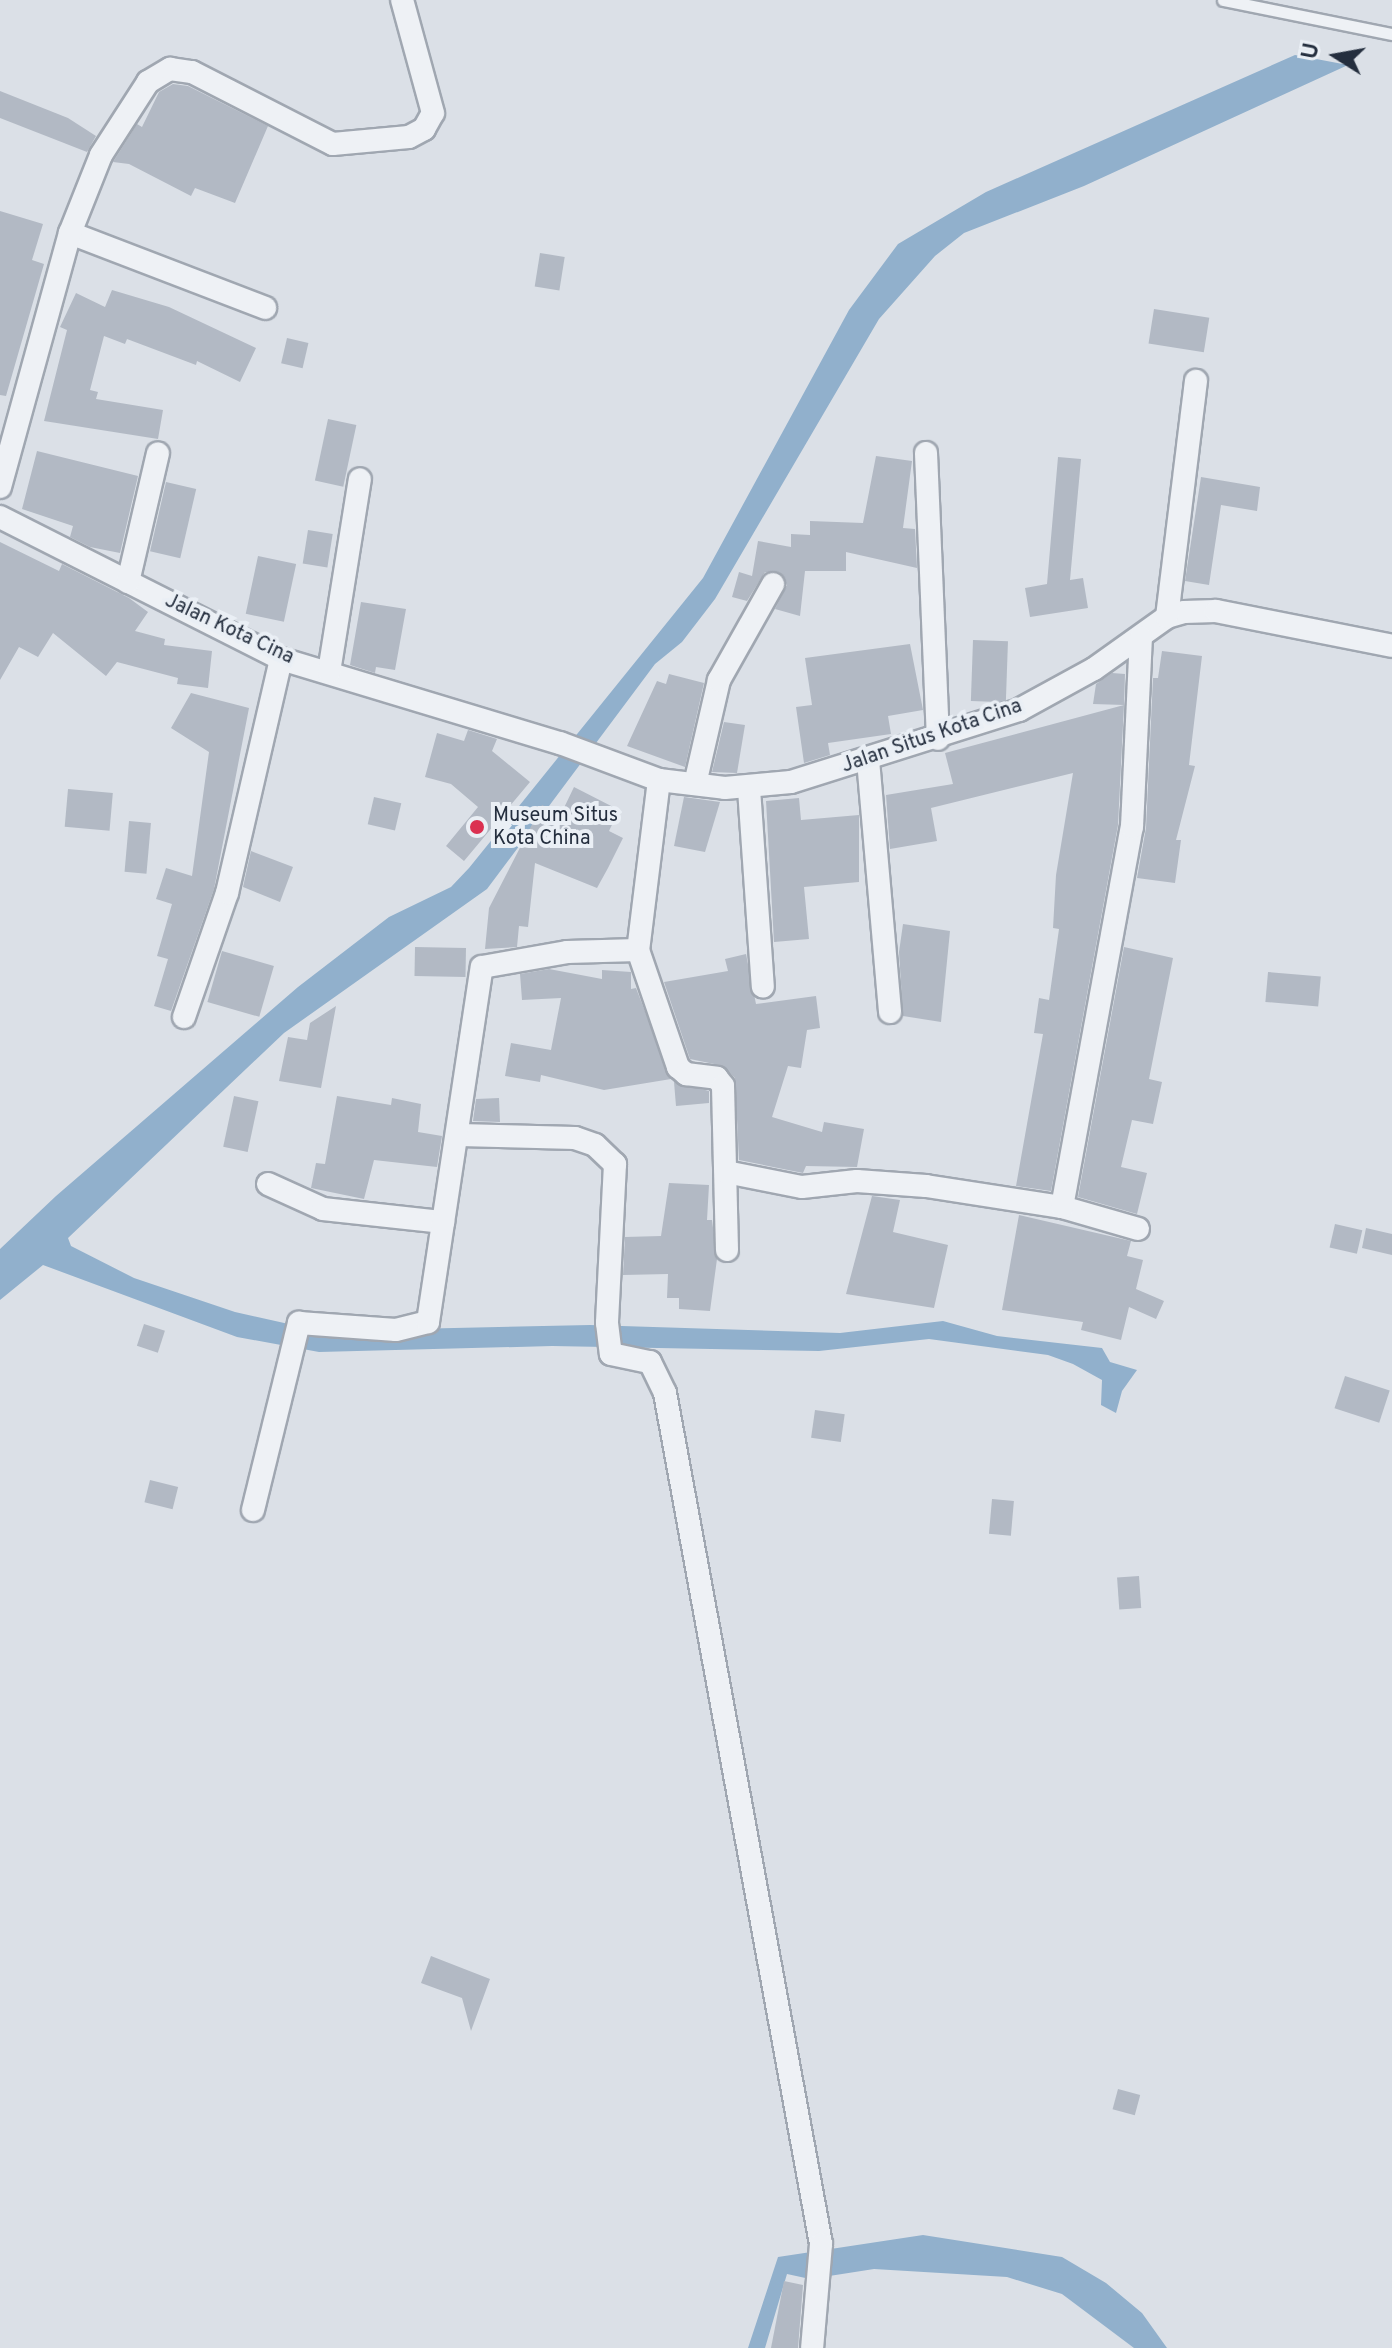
<!DOCTYPE html>
<html>
<head>
<meta charset="utf-8">
<style>
  body { margin:0 }
  #map { position:relative; width:1392px; height:2348px; overflow:hidden; background:#dbe0e7; font-family:Overpass,sans-serif }
  div>[style] { position:absolute }
  [style*='--x'] { left:calc(var(--x)*1px); top:calc(var(--y)*1px); width:calc(var(--w)*1px); rotate:calc(var(--a)*1deg) }
  .water>* { inset:0; background:#91b0cc }
  .building>* { inset:0; background:#b2b9c4; transform-origin:0 0 }
  .roads { filter:drop-shadow(2px 0 #a0a7b1) drop-shadow(-2px 0 #a0a7b1) drop-shadow(0 2px #a0a7b1) drop-shadow(0 -2px #a0a7b1) }
  .lane>* { height:11px; margin:-5.5px; padding:0 5.5px; transform-origin:5.5px; border-radius:5.5px; background:#eef1f5 }
  .street>* { height:22px; margin:-11px; padding:0 11px; transform-origin:11px; border-radius:11px; background:#eef1f5 }
  .dots>* { width:22px; height:22px; translate:-50% -50%; box-sizing:border-box; border:4px solid #eaeff5; border-radius:50% }
  span { translate:-50% -50%; white-space:nowrap; text-align:center; line-height:1.15; -webkit-text-stroke:8px #eaeff5; paint-order:stroke }
  .street-label { font-size:20px; color:#242e3e }
  .poi-label { font-size:20px; color:#242e3e }
  .left { translate:0 -50%; text-align:left }
  .north { position:absolute; left:1296px; top:16px; width:80px; height:80px; -webkit-text-stroke:6px #eaeff5; paint-order:stroke; rotate:281deg; font-size:22px; font-weight:700; line-height:32px; text-align:center; color:#242e3e }
  .north::after { content:''; display:block; margin:auto; width:28px; height:36px; background:#242e3e; clip-path:polygon(50% 0,100% 100%,50% 72%,0 100%) }
</style>
</head>
<body>
<div id="map">
  <div class="water">
    <div style="clip-path:polygon(1295px 55px,1348px 65px,1084px 186px,964px 233px,935px 256px,879px 319px,715px 599px,682px 642px,655px 664px,487px 889px,284px 1033px,68px 1238px,71px 1246px,134px 1278px,235px 1312px,320px 1331px,590px 1325px,840px 1333px,943px 1321px,997px 1336px,1102px 1348px,1110px 1362px,1137px 1370px,1122px 1391px,1116px 1413px,1101px 1405px,1102px 1380px,1073px 1364px,1048px 1355px,929px 1339px,819px 1351px,552px 1346px,319px 1352px,237px 1337px,43px 1265px,0 1300px,0 1249px,56px 1196px,298px 987px,389px 917px,451px 887px,469px 868px,703px 578px,849px 310px,898px 244px,986px 192px)"></div>
    <div style="clip-path:polygon(923px 2235px,1062px 2257px,1106px 2283px,1142px 2313px,1167px 2348px,1134px 2348px,1062px 2294px,1007px 2277px,874px 2269px,810px 2279px,787px 2274px,765px 2348px,748px 2348px,778px 2257px)"></div>
  </div>
  <div class="building">
    <div style="clip-path:polygon(173px 84px,188px 86px,268px 126px,235px 203px,195px 188px,191px 196px,129px 164px,113px 162px,137px 124px,142px 127px,159px 92px)"></div>
    <div style="clip-path:polygon(0 91px,68px 118px,96px 136px,87px 152px,0 118px)"></div>
    <div style="clip-path:polygon(0 211px,43px 224px,32px 260px,44px 264px,6px 396px,0 395px)"></div>
    <div style="left:540px;top:253px;width:25px;height:34px;rotate:9deg"></div>
    <div style="clip-path:polygon(112px 290px,169px 307px,256px 348px,240px 382px,197px 361px,196px 365px,127px 339px,125px 344px,104px 336px,90px 390px,98px 392px,96px 399px,163px 410px,158px 439px,44px 421px,67px 330px,60px 327px,76px 293px,105px 307px)"></div>
    <div style="left:1154px;top:309px;width:56px;height:35px;rotate:9deg"></div>
    <div style="left:287px;top:338px;width:22px;height:26px;rotate:13deg"></div>
    <div style="left:328px;top:419px;width:29px;height:63px;rotate:12deg"></div>
    <div style="clip-path:polygon(37px 451px,138px 476px,120px 553px,90px 547px,70px 537px,73px 526px,22px 509px)"></div>
    <div style="clip-path:polygon(876px 456px,912px 461px,903px 528px,915px 529px,917px 568px,846px 552px,846px 571px,805px 571px,800px 616px,775px 609px,787px 585px,779px 572px,765px 572px,747px 601px,732px 597px,739px 572px,752px 576px,758px 541px,791px 547px,791px 534px,810px 535px,810px 521px,863px 523px)"></div>
    <div style="clip-path:polygon(1058px 457px,1081px 459px,1070px 580px,1083px 578px,1088px 608px,1030px 617px,1025px 588px,1047px 584px)"></div>
    <div style="clip-path:polygon(1201px 477px,1260px 487px,1257px 511px,1221px 505px,1209px 585px,1185px 581px)"></div>
    <div style="left:166px;top:482px;width:31px;height:71px;rotate:13deg"></div>
    <div style="left:308px;top:530px;width:25px;height:34px;rotate:9deg"></div>
    <div style="clip-path:polygon(0 542px,59px 571px,62px 564px,129px 598px,148px 612px,135px 631px,165px 639px,164px 645px,212px 651px,208px 688px,177px 684px,178px 678px,117px 662px,106px 676px,53px 633px,38px 657px,19px 647px,0 680px)"></div>
    <div style="left:258px;top:556px;width:39px;height:59px;rotate:12deg"></div>
    <div style="clip-path:polygon(361px 602px,406px 609px,395px 670px,376px 667px,375px 673px,350px 665px)"></div>
    <div style="left:973px;top:640px;width:35px;height:61px;rotate:2deg"></div>
    <div style="clip-path:polygon(910px 644px,923px 710px,888px 716px,891px 734px,828px 743px,830px 755px,804px 763px,796px 707px,812px 705px,805px 658px)"></div>
    <div style="clip-path:polygon(1162px 651px,1202px 656px,1189px 765px,1195px 766px,1176px 840px,1181px 840px,1175px 883px,1137px 878px,1146px 828px,1153px 678px,1158px 678px)"></div>
    <div style="clip-path:polygon(1112px 673px,1125px 674px,1124px 705px,1093px 704px,1096px 684px)"></div>
    <div style="clip-path:polygon(669px 674px,704px 683px,685px 767px,627px 746px,657px 681px,666px 684px)"></div>
    <div style="clip-path:polygon(191px 693px,249px 708px,214px 889px,171px 1011px,154px 1006px,168px 959px,157px 956px,172px 904px,156px 899px,166px 868px,192px 876px,209px 752px,171px 728px)"></div>
    <div style="clip-path:polygon(1124px 705px,1118px 825px,1051px 1191px,1016px 1186px,1043px 1034px,1034px 1033px,1039px 998px,1049px 1000px,1059px 929px,1053px 928px,1056px 875px,1073px 773px,931px 808px,937px 841px,890px 849px,886px 795px,953px 784px,945px 753px)"></div>
    <div style="clip-path:polygon(724px 722px,745px 725px,737px 773px,712px 772px)"></div>
    <div style="clip-path:polygon(468px 730px,497px 739px,492px 751px,530px 782px,464px 861px,446px 846px,478px 807px,451px 784px,425px 777px,437px 733px,464px 741px)"></div>
    <div style="clip-path:polygon(574px 787px,619px 810px,609px 831px,623px 838px,608px 868px,597px 888px,535px 863px,528px 927px,519px 926px,517px 947px,485px 949px,489px 908px,542px 805px,561px 814px)"></div>
    <div style="left:68px;top:789px;width:45px;height:38px;rotate:5deg"></div>
    <div style="left:374px;top:797px;width:28px;height:28px;rotate:13deg"></div>
    <div style="clip-path:polygon(684px 797px,720px 802px,705px 852px,674px 846px)"></div>
    <div style="clip-path:polygon(799px 798px,801px 820px,859px 815px,859px 882px,804px 887px,809px 939px,774px 942px,766px 801px)"></div>
    <div style="left:129px;top:821px;width:22px;height:51px;rotate:5deg"></div>
    <div style="clip-path:polygon(251px 851px,293px 867px,280px 902px,243px 887px)"></div>
    <div style="clip-path:polygon(903px 924px,950px 931px,941px 1022px,903px 1016px,899px 952px)"></div>
    <div style="left:415px;top:947px;width:51px;height:29px;rotate:1deg"></div>
    <div style="clip-path:polygon(1124px 947px,1173px 958px,1149px 1079px,1162px 1082px,1153px 1124px,1132px 1120px,1121px 1167px,1147px 1173px,1137px 1214px,1078px 1197px)"></div>
    <div style="left:222px;top:951px;width:54px;height:53px;rotate:16deg"></div>
    <div style="clip-path:polygon(746px 954px,756px 1004px,816px 996px,820px 1028px,807px 1030px,801px 1068px,788px 1066px,772px 1117px,822px 1132px,824px 1122px,864px 1129px,857px 1167px,806px 1166px,803px 1173px,739px 1160px,735px 1078px,724px 1066px,690px 1059px,664px 982px,728px 971px,725px 959px)"></div>
    <div style="clip-path:polygon(549px 969px,602px 979px,602px 970px,631px 972px,631px 989px,636px 988px,671px 1079px,604px 1090px,541px 1075px,540px 1082px,505px 1076px,511px 1043px,551px 1050px,561px 998px,522px 1000px,520px 974px)"></div>
    <div style="left:1268px;top:972px;width:53px;height:30px;rotate:5deg"></div>
    <div style="clip-path:polygon(336px 1006px,321px 1088px,279px 1081px,288px 1037px,307px 1040px,310px 1023px)"></div>
    <div style="clip-path:polygon(674px 1082px,709px 1091px,709px 1103px,676px 1106px)"></div>
    <div style="left:234px;top:1096px;width:25px;height:52px;rotate:12deg"></div>
    <div style="clip-path:polygon(337px 1096px,391px 1105px,392px 1098px,421px 1104px,418px 1132px,442px 1136px,437px 1167px,374px 1160px,364px 1199px,311px 1188px,316px 1163px,325px 1164px)"></div>
    <div style="clip-path:polygon(499px 1098px,500px 1122px,473px 1121px,476px 1099px)"></div>
    <div style="clip-path:polygon(669px 1183px,709px 1185px,707px 1220px,712px 1220px,717px 1259px,710px 1311px,679px 1309px,679px 1298px,667px 1298px,668px 1274px,623px 1275px,625px 1237px,661px 1236px)"></div>
    <div style="clip-path:polygon(872px 1196px,900px 1200px,893px 1232px,948px 1245px,934px 1308px,846px 1294px)"></div>
    <div style="clip-path:polygon(1019px 1215px,1131px 1241px,1127px 1256px,1143px 1260px,1136px 1289px,1164px 1301px,1156px 1319px,1129px 1307px,1121px 1340px,1081px 1330px,1083px 1322px,1002px 1310px)"></div>
    <div style="left:1335px;top:1224px;width:28px;height:24px;rotate:13deg"></div>
    <div style="clip-path:polygon(1366px 1228px,1392px 1234px,1392px 1255px,1362px 1248px)"></div>
    <div style="left:144px;top:1324px;width:22px;height:23px;rotate:18deg"></div>
    <div style="left:1345px;top:1376px;width:47px;height:34px;rotate:18deg"></div>
    <div style="left:815px;top:1410px;width:30px;height:28px;rotate:8deg"></div>
    <div style="left:150px;top:1480px;width:29px;height:23px;rotate:14deg"></div>
    <div style="left:992px;top:1499px;width:22px;height:35px;rotate:5deg"></div>
    <div style="left:1139px;top:1576px;width:32px;height:22px;rotate:86deg"></div>
    <div style="clip-path:polygon(431px 1956px,490px 1979px,471px 2031px,462px 1998px,421px 1983px)"></div>
    <div style="left:1118px;top:2089px;width:23px;height:21px;rotate:15deg"></div>
    <div style="clip-path:polygon(784px 2281px,803px 2285px,798px 2348px,771px 2348px)"></div>
  </div>
  <div class="roads">
    <div class="lane">
      <div style="--x:1223;--y:0;--w:172;--a:11.4"></div>
    </div>
    <div class="street">
      <div style="--x:70;--y:233;--w:209;--a:21"></div>
      <div style="--x:926;--y:453;--w:286;--a:87.6"></div>
      <div style="--x:0;--y:487;--w:263;--a:-74.6"></div>
      <div style="--x:70;--y:233;--w:84;--a:-68.3"></div>
      <div style="--x:101;--y:155;--w:87;--a:-57.2"></div>
      <div style="--x:148;--y:82;--w:26;--a:-31"></div>
      <div style="--x:170;--y:69;--w:22;--a:8"></div>
      <div style="--x:192;--y:72;--w:158;--a:27.1"></div>
      <div style="--x:333;--y:144;--w:76;--a:-5.3"></div>
      <div style="--x:409;--y:137;--w:17;--a:-28"></div>
      <div style="--x:424;--y:129;--w:18;--a:-61"></div>
      <div style="--x:433;--y:113;--w:117;--a:-105.3"></div>
      <div style="--x:0;--y:517;--w:315;--a:26.8"></div>
      <div style="--x:281;--y:659;--w:291;--a:16.8"></div>
      <div style="--x:560;--y:743;--w:106;--a:20.5"></div>
      <div style="--x:659;--y:780;--w:66;--a:6.9"></div>
      <div style="--x:725;--y:788;--w:66;--a:-5.2"></div>
      <div style="--x:791;--y:782;--w:239;--a:-17.5"></div>
      <div style="--x:1019;--y:710;--w:85;--a:-28.7"></div>
      <div style="--x:1094;--y:669;--w:90;--a:-35.5"></div>
      <div style="--x:1167;--y:617;--w:18;--a:-16"></div>
      <div style="--x:1184;--y:612;--w:32;--a:-2"></div>
      <div style="--x:1216;--y:611;--w:179;--a:11.2"></div>
      <div style="--x:128;--y:582;--w:132;--a:-76.9"></div>
      <div style="--x:1167;--y:617;--w:238;--a:-83"></div>
      <div style="--x:329;--y:672;--w:195;--a:-80.9"></div>
      <div style="--x:868;--y:760;--w:253;--a:85"></div>
      <div style="--x:659;--y:780;--w:171;--a:97"></div>
      <div style="--x:638;--y:950;--w:124;--a:71.1"></div>
      <div style="--x:678;--y:1067;--w:11;--a:41"></div>
      <div style="--x:686;--y:1074;--w:31;--a:7"></div>
      <div style="--x:717;--y:1078;--w:10;--a:53"></div>
      <div style="--x:723;--y:1086;--w:164;--a:88.6"></div>
      <div style="--x:695;--y:784;--w:107;--a:-77"></div>
      <div style="--x:719;--y:680;--w:110;--a:-60.6"></div>
      <div style="--x:749;--y:789;--w:198;--a:86"></div>
      <div style="--x:184;--y:1017;--w:131;--a:-70.9"></div>
      <div style="--x:227;--y:893;--w:240;--a:-77"></div>
      <div style="--x:460;--y:1135;--w:115;--a:1.5"></div>
      <div style="--x:575;--y:1138;--w:21;--a:19"></div>
      <div style="--x:595;--y:1145;--w:28;--a:44"></div>
      <div style="--x:615;--y:1164;--w:159;--a:92.9"></div>
      <div style="--x:607;--y:1323;--w:31;--a:83"></div>
      <div style="--x:611;--y:1354;--w:40;--a:12"></div>
      <div style="--x:650;--y:1362;--w:34;--a:64"></div>
      <div style="--x:665;--y:1393;--w:865;--a:79.61"></div>
      <div style="--x:821;--y:2244;--w:104;--a:94.9"></div>
      <div style="--x:726;--y:1172;--w:77;--a:11.2"></div>
      <div style="--x:802;--y:1187;--w:55;--a:-6.2"></div>
      <div style="--x:857;--y:1181;--w:69;--a:4.1"></div>
      <div style="--x:926;--y:1186;--w:138;--a:8.8"></div>
      <div style="--x:1062;--y:1207;--w:79;--a:16.1"></div>
      <div style="--x:268;--y:1184;--w:60;--a:24.4"></div>
      <div style="--x:323;--y:1209;--w:121;--a:6.2"></div>
      <div style="--x:1062;--y:1207;--w:386;--a:-79.6"></div>
      <div style="--x:1132;--y:827;--w:190;--a:-87.3"></div>
      <div style="--x:253;--y:1510;--w:193;--a:-76.2"></div>
      <div style="--x:299;--y:1323;--w:97;--a:4.1"></div>
      <div style="--x:396;--y:1330;--w:33;--a:-14"></div>
      <div style="--x:428;--y:1322;--w:359;--a:-81.4"></div>
      <div style="--x:482;--y:967;--w:86;--a:-10"></div>
      <div style="--x:567;--y:952;--w:71;--a:-1.6"></div>
    </div>
  </div>
  <div class="dots">
    <div style="left:477px;top:827px;background:#db3151"></div>
  </div>
  <div class="street-label">
    <span style="left:229px;top:630px;rotate:25deg">Jalan Kota Cina</span>
    <span style="left:932px;top:737px;rotate:-19deg">Jalan Situs Kota Cina</span>
  </div>
  <div class="poi-label">
    <span class="left" style="left:493px;top:828px">Museum Situs<br>Kota China</span>
  </div>
  <div class="north">U</div>
</div>
</body>
</html>
